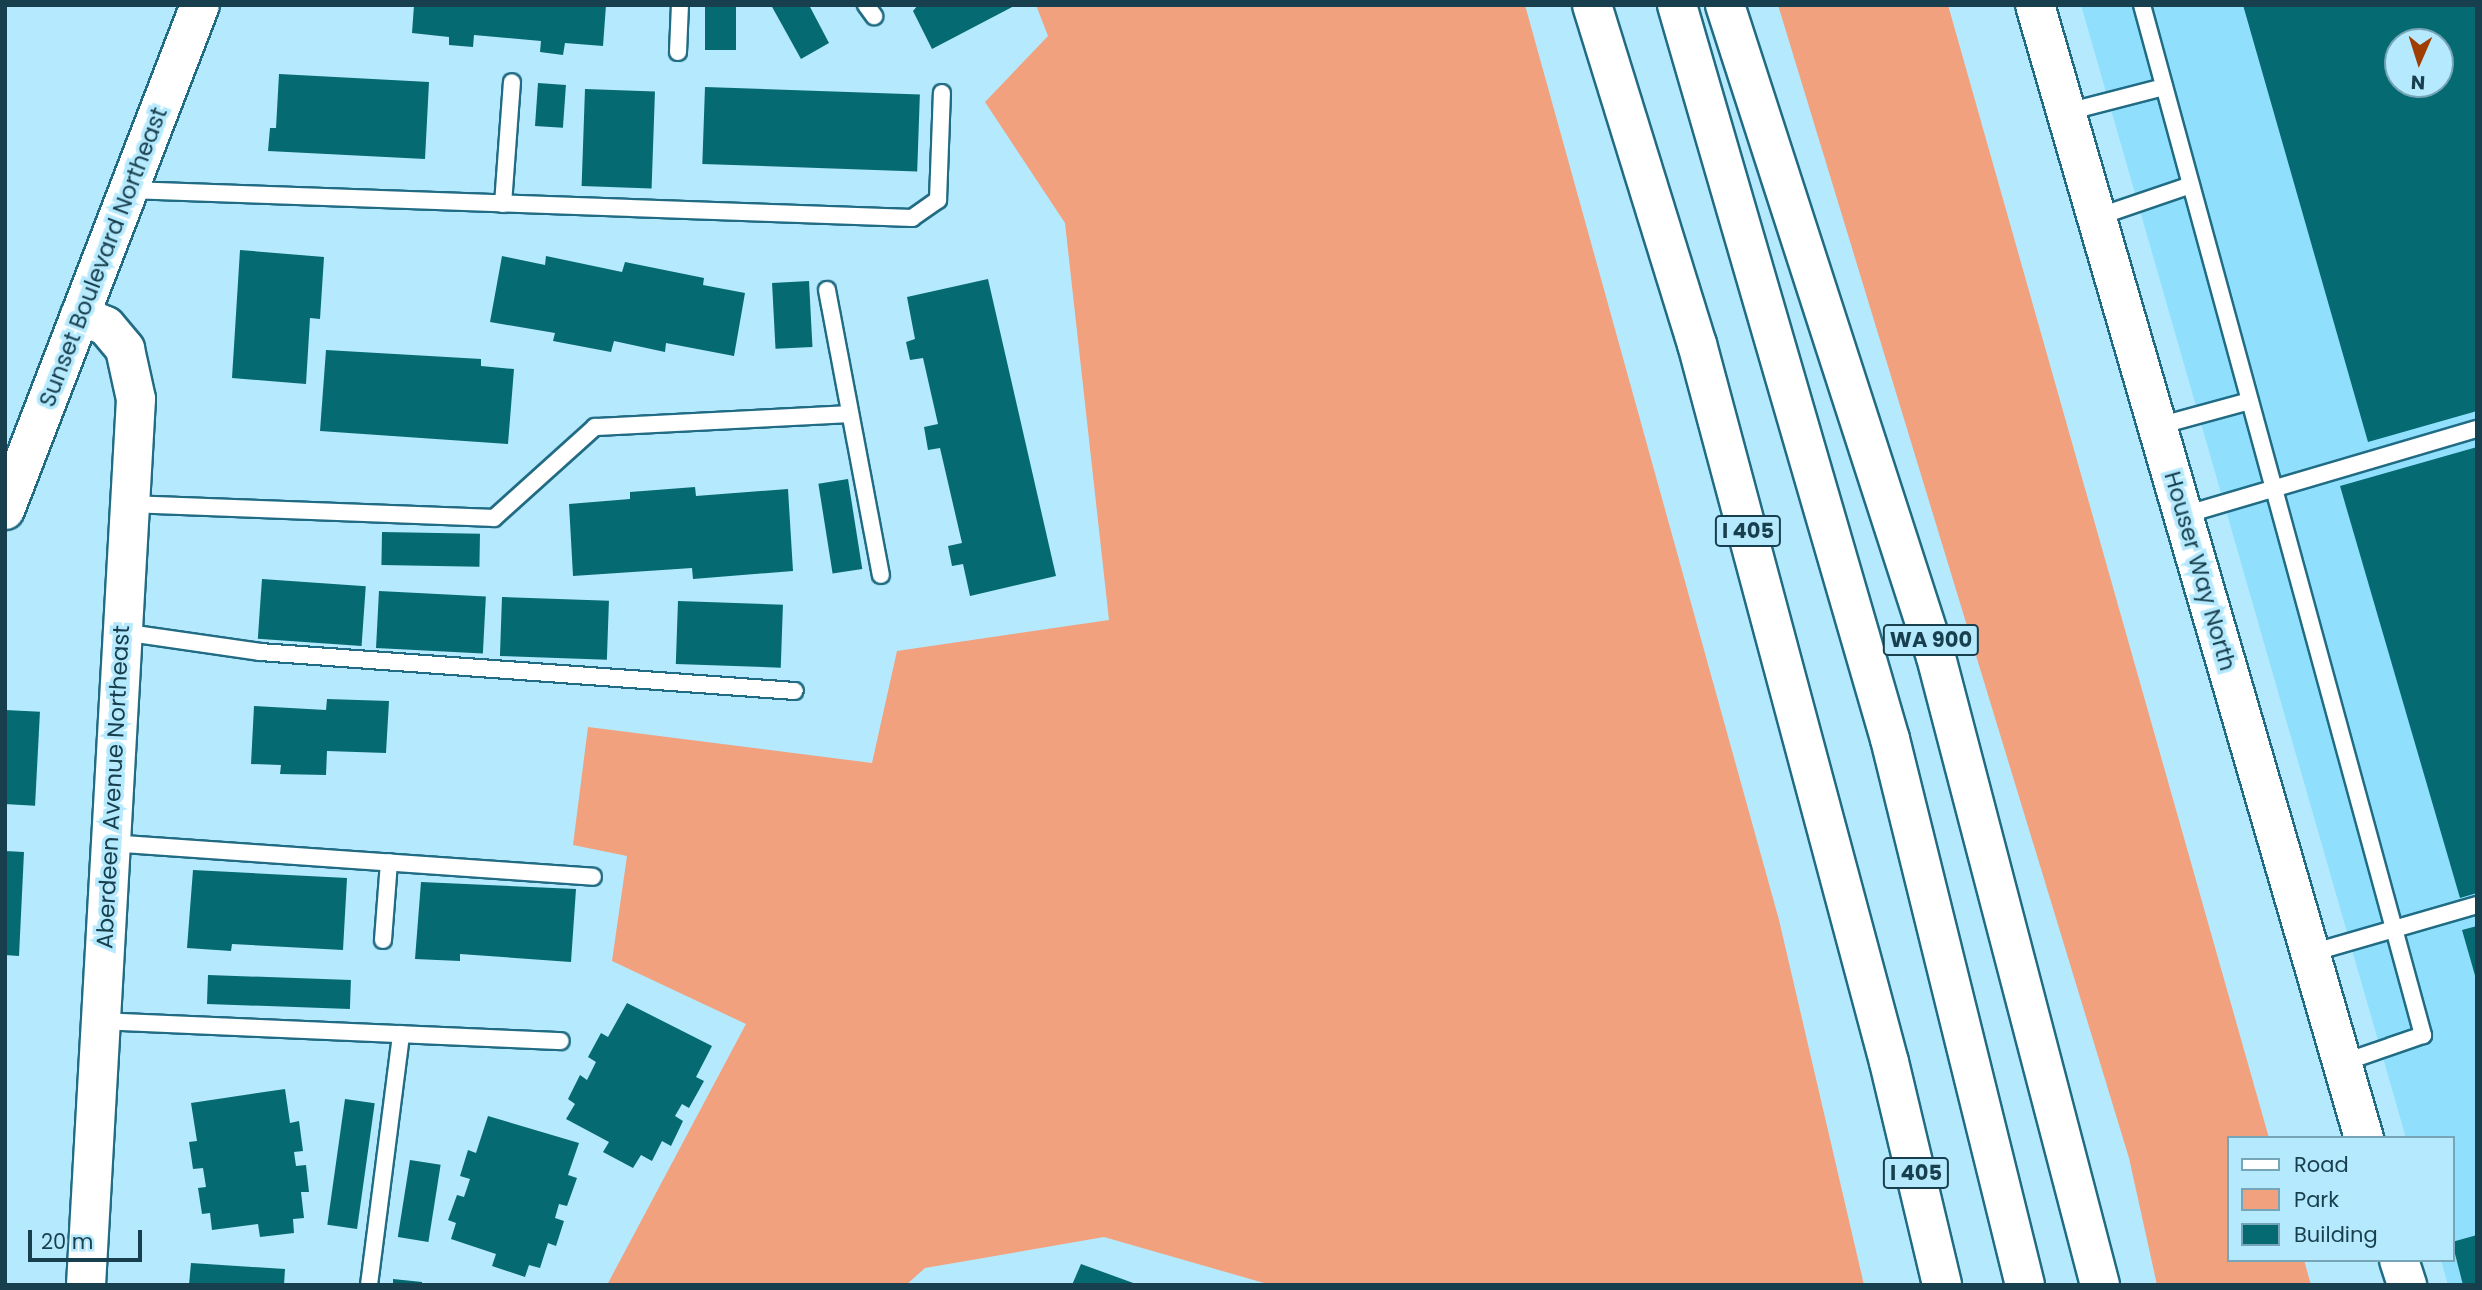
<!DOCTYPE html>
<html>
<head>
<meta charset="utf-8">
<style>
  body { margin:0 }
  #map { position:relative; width:2482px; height:1290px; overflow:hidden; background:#b5e9fd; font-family:Poppins,sans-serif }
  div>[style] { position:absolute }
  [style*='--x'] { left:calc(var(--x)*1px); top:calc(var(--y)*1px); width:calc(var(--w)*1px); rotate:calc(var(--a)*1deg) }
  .built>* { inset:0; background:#90e0fd }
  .green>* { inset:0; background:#f1a17e }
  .building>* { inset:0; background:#056a71; transform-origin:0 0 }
  .roads { filter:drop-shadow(2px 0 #216c84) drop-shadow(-2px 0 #216c84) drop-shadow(0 2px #216c84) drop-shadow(0 -2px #216c84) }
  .lane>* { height:16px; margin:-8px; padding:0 8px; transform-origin:8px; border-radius:8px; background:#fff }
  .secondary>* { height:38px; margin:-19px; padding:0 19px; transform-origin:19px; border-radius:19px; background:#fff }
  .highway>* { height:38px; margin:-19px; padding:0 19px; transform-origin:19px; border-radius:19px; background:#fff }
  span { translate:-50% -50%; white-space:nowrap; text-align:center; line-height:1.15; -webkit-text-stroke:7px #b5e9fd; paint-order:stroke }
  .shield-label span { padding:2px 5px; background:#b5e9fd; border:2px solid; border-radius:5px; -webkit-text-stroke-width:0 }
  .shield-label { font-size:21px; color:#173f4d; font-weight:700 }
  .street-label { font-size:23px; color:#173f4d }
  .frame { position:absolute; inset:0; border:7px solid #173f4d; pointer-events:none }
  .legend { position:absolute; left:2227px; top:1136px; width:228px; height:126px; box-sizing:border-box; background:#b5e9fd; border:2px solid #76a5b7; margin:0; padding:9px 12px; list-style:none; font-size:21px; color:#173f4d }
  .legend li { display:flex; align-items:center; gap:14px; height:35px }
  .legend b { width:35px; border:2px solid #76a5b7 }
  .north { position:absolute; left:2384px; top:28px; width:70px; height:70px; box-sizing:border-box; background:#b5e9fd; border:2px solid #76a5b7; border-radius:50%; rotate:183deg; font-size:19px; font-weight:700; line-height:28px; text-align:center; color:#173f4d }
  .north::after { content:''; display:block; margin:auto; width:24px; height:32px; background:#a03d00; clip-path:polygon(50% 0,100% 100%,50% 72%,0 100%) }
  .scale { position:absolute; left:28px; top:1230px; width:114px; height:32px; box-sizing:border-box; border:4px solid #173f4d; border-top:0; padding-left:9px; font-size:21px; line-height:24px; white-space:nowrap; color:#173f4d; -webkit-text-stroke:5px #b5e9fd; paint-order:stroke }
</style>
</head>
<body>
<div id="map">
  <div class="built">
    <div style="clip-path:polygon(evenodd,2081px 5px,2477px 5px,2477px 1285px,2448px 1285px,2441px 1260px,2452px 1260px,2452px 1138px,2406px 1138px,2081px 5px,2398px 42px,2440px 42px,2440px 84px,2398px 84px,2398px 42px)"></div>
  </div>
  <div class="green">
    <div style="clip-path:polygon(1036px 5px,1525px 5px,1779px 920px,1864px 1285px,1271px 1285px,1104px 1237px,925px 1268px,906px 1285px,607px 1285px,746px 1024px,612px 961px,627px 856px,573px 845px,588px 727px,872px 763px,897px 651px,1109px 620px,1065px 223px,985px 102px,1048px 36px)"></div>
    <div style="clip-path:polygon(1778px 5px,1948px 5px,2269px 1138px,2228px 1138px,2228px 1260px,2304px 1260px,2311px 1285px,2157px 1285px,2129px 1158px)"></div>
  </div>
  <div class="building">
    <div style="clip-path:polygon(414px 5px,606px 5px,603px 46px,565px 43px,563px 55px,540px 52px,541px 41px,474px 35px,473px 47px,449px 45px,449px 37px,412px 33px)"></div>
    <div style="left:705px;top:5px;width:31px;height:45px"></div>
    <div style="clip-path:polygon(771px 5px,809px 5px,829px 43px,801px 59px)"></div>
    <div style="clip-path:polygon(918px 5px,1016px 5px,932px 49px,913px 11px)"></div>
    <div style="clip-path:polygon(evenodd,2243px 5px,2477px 5px,2477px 411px,2368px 442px,2243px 5px,2398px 42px,2440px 42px,2440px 84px,2398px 84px,2398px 42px)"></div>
    <div style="clip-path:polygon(279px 74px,429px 82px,425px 159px,268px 151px,270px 128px,276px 128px)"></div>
    <div style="left:538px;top:83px;width:28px;height:43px;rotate:4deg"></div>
    <div style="left:705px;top:87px;width:215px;height:77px;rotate:2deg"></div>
    <div style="left:585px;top:89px;width:70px;height:97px;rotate:2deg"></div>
    <div style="clip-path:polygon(240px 250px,324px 257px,320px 319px,310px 318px,306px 384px,232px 378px)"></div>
    <div style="clip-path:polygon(502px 256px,545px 265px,546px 256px,622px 272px,625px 262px,704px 278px,703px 285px,745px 293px,734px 356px,666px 343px,665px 352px,614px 341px,611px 352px,553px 341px,555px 333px,490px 322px)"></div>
    <div style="clip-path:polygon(988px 279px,1056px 576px,970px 596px,963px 564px,952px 566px,948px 546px,962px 543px,940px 448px,928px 450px,924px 427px,938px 424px,923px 358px,910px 360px,906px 342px,915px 339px,907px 297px)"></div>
    <div style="left:809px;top:281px;width:66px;height:37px;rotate:87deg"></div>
    <div style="clip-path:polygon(326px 350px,481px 359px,481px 366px,514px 369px,508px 444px,320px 431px)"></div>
    <div style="clip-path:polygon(2477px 447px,2477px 893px,2460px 898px,2340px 486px)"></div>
    <div style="left:848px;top:479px;width:91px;height:30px;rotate:81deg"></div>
    <div style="clip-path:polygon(695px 487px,696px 496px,788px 489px,793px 571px,693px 579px,692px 568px,573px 576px,569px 504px,630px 499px,630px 492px)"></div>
    <div style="left:382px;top:532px;width:98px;height:33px;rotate:1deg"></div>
    <div style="left:262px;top:579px;width:104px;height:60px;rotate:4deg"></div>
    <div style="left:379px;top:591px;width:107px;height:57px;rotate:3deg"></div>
    <div style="left:502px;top:597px;width:107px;height:59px;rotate:2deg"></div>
    <div style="left:678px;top:601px;width:105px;height:63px;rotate:2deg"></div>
    <div style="clip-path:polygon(327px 699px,389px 701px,386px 753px,327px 751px,326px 775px,280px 774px,281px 765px,251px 764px,254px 706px,326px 710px)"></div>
    <div style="left:5px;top:710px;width:35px;height:94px;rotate:3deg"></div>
    <div style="clip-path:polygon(5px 851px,24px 852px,19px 956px,5px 955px)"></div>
    <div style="clip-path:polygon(193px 870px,347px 878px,343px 950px,232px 944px,231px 951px,187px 948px)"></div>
    <div style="clip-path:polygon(421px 882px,576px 889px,571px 962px,460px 954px,460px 961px,415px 959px)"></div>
    <div style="clip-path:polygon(2477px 926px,2477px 978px,2476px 979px,2462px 930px)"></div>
    <div style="left:208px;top:975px;width:143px;height:29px;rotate:2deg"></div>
    <div style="clip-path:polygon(627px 1003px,712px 1046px,696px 1077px,704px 1081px,689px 1108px,682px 1104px,675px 1116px,683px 1121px,671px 1146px,662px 1141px,652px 1161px,641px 1155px,633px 1168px,603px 1152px,609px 1142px,566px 1119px,575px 1104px,568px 1099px,580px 1075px,587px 1080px,596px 1062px,588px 1057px,601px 1033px,608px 1037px)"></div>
    <div style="clip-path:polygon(285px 1089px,290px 1123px,299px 1121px,303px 1151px,294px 1152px,296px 1166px,306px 1165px,309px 1192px,301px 1192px,304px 1218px,293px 1219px,294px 1233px,260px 1237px,258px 1224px,212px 1230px,210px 1213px,202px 1214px,198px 1188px,206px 1187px,203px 1168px,193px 1169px,189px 1142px,197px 1141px,191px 1103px)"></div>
    <div style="left:345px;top:1099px;width:30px;height:127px;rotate:8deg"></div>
    <div style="clip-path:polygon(488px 1116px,579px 1143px,568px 1175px,577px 1178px,567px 1206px,559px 1204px,555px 1218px,564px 1221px,556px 1246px,548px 1243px,540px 1268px,529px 1265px,525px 1277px,492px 1266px,496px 1254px,451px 1239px,456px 1223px,448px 1220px,457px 1195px,464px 1197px,470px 1179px,460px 1176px,468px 1150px,476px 1153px)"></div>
    <div style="left:410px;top:1160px;width:31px;height:78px;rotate:9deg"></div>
    <div style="clip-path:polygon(2477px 1235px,2477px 1285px,2463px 1285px,2452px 1242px)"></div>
    <div style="clip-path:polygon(191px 1263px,285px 1269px,284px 1285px,189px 1285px)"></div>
    <div style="clip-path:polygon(1081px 1264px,1136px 1284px,1136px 1285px,1072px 1285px)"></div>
    <div style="clip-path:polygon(393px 1279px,422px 1282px,422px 1285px,393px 1285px)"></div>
  </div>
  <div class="roads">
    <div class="lane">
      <div style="--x:866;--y:5;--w:14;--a:54"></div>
      <div style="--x:2142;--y:5;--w:1068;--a:74.74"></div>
      <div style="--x:2423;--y:1035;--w:86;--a:160.9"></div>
      <div style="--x:678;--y:52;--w:47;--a:-87.6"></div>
      <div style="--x:2067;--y:112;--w:100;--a:-14.5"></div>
      <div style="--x:129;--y:190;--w:784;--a:2.05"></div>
      <div style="--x:912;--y:218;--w:32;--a:-35"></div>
      <div style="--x:938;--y:200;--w:107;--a:-87.9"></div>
      <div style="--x:503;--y:204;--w:122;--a:-85.8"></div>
      <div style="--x:2097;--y:217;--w:99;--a:-18.8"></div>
      <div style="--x:827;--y:290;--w:290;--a:79.3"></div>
      <div style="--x:2158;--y:426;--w:95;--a:-15.2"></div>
      <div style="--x:130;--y:504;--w:364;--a:2.2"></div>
      <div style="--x:494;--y:518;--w:136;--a:-42"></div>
      <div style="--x:595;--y:427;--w:253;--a:-2.9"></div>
      <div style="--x:2184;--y:515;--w:305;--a:-16.4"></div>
      <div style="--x:122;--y:632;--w:139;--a:8.2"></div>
      <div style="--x:260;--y:652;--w:536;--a:4.17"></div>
      <div style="--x:110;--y:843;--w:484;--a:4"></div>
      <div style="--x:383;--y:940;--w:78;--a:-85.6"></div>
      <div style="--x:2311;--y:953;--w:173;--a:-16.1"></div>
      <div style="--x:101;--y:1021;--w:460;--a:2.5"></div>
      <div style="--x:369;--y:1285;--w:253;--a:-82.7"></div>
    </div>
    <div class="secondary">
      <div style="--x:2035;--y:5;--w:1180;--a:73.81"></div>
      <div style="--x:80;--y:315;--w:28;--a:23"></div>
      <div style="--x:106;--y:326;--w:30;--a:50"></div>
      <div style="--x:125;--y:349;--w:51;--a:77.6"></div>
      <div style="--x:136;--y:399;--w:887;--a:93.23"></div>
      <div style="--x:5;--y:510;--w:541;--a:-68.89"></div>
      <div style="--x:2399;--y:1260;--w:26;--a:72"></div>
    </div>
    <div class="highway">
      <div style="--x:1592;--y:5;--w:355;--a:72.8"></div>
      <div style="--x:1697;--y:344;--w:743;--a:75.03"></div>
      <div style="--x:1889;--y:1062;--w:229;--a:76.6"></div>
      <div style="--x:1677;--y:5;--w:764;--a:73.82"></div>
      <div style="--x:1890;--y:739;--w:562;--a:76.11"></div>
      <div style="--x:1725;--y:5;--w:685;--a:72.07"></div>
      <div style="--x:1936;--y:657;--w:649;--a:75.36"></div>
    </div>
  </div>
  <div class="shield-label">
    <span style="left:1748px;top:531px">I 405</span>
    <span style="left:1931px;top:640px">WA 900</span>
    <span style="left:1916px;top:1173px">I 405</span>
  </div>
  <div class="street-label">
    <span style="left:103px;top:257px;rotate:-69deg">Sunset Boulevard Northeast</span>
    <span style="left:2200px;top:571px;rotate:74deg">Houser Way North</span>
    <span style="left:113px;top:787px;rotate:-87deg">Aberdeen Avenue Northeast</span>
  </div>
  <div class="frame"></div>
  <ul class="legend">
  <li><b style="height:9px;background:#fff"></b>Road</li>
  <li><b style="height:19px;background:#f1a17e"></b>Park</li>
  <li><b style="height:19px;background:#056a71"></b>Building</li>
  </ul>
  <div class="north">N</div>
  <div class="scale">20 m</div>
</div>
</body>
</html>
